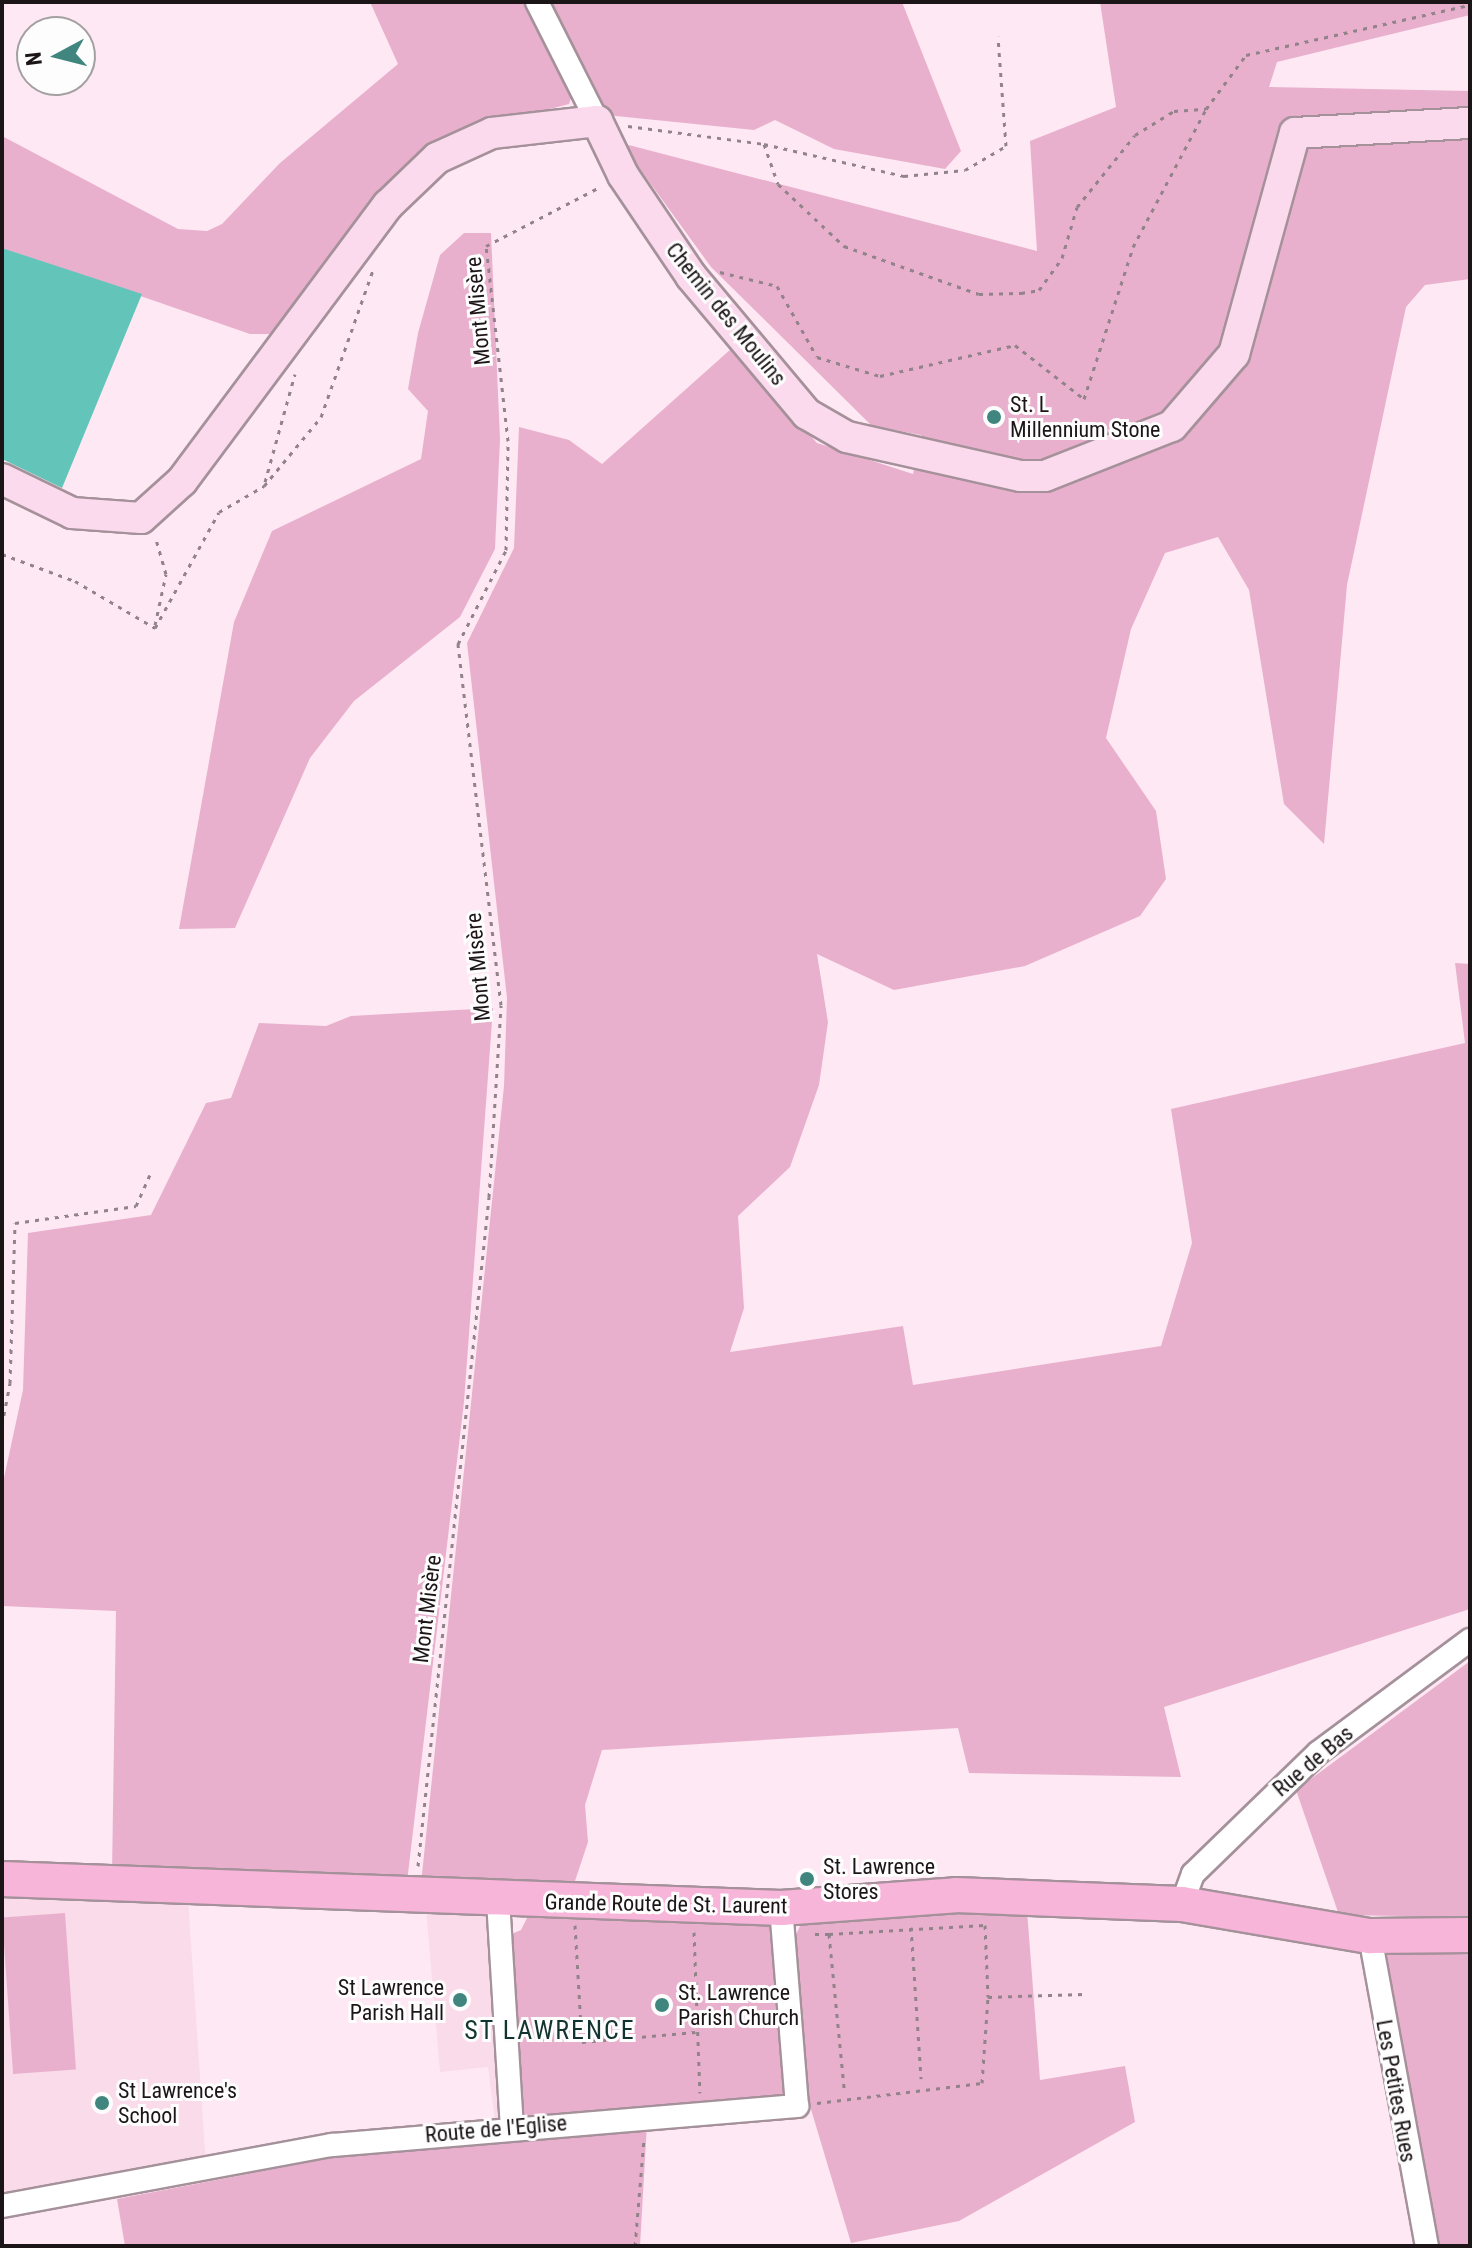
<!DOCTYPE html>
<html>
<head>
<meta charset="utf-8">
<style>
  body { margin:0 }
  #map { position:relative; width:1472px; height:2248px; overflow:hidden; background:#fee8f3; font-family:"Roboto Condensed",sans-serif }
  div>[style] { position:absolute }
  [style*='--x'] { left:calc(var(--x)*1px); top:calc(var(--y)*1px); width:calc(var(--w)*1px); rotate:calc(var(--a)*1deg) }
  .built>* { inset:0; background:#f9dbea }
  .green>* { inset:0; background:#e9b0ce; transform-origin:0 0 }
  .water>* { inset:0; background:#63c5b9 }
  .path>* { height:3px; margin-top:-1.5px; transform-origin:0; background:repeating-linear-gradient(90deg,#92838a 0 4px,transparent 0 10px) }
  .roads { filter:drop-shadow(2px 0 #a5919a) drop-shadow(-2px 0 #a5919a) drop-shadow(0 2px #a5919a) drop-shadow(0 -2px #a5919a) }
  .street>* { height:22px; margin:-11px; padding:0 11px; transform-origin:11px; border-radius:11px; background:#fff }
  .secondary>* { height:30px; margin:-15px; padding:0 15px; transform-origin:15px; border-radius:15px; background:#fbdaed }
  .primary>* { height:34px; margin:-17px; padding:0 17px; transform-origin:17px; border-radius:17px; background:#f8b5da }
  .dots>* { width:22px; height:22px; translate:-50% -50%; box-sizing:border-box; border:4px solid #fdfdfd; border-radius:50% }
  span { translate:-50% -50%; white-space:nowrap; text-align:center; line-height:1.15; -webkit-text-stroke:6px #fdfdfd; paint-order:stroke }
  .street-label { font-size:22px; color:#1c1518 }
  .poi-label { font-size:22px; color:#1c1518 }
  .left { translate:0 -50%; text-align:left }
  .right { translate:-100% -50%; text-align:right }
  .quarter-label { font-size:26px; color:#123430; letter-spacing:2px }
  .frame { position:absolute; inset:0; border:4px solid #1c1518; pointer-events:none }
  .north { position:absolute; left:16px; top:16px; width:80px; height:80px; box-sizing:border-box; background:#fdfdfd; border:2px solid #a3a0a1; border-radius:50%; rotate:263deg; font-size:22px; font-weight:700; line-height:32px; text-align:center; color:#1c1518 }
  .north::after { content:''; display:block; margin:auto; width:28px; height:36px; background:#40867e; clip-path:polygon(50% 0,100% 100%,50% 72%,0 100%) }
</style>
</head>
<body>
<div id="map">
  <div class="built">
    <div style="clip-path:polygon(2px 1890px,188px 1899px,206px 2165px,2px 2197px)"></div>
    <div style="clip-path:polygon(426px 1909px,480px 1909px,492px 1920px,506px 2119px,495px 2122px,488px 2067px,440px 2072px)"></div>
  </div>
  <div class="green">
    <div style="clip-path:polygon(370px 2px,527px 2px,573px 92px,569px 104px,485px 126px,429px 151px,377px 194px,272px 334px,250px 334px,2px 248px,2px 136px,178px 229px,207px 231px,222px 224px,280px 163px,398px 64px)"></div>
    <div style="clip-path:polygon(546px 2px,902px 2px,961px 151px,945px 169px,834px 149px,775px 120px,754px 130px,606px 115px)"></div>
    <div style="clip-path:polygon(1100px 2px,1470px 2px,1470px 15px,1277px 62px,1269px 87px,1470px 91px,1470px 279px,1425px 285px,1406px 307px,1347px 585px,1324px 844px,1284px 804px,1249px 590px,1218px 537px,1165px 553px,1131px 629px,1106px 738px,1156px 811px,1166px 879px,1140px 916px,1025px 966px,894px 990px,817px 954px,828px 1022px,819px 1085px,790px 1167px,738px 1216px,744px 1308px,730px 1352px,903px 1326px,913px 1385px,1161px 1346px,1192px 1243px,1171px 1109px,1465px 1043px,1455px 963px,1470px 964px,1470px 1609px,1164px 1707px,1181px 1777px,969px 1773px,958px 1728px,602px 1750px,585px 1805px,588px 1842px,572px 1890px,421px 1884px,504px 1086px,507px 998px,467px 643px,514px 548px,519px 427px,569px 440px,602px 464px,731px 349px,817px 443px,913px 474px,921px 435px,872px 426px,711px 267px,621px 143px,1037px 251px,1030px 141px,1116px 107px)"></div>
    <div style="clip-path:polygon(464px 233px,491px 233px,500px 439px,495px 549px,460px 617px,354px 701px,310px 758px,235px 928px,179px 929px,234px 622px,272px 531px,421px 459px,428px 411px,408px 389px,418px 333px,440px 255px)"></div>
    <div style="clip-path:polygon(493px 1008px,464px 1402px,407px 1882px,112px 1874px,116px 1611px,2px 1606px,2px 1487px,23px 1390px,28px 1233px,151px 1215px,206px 1103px,231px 1098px,259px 1023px,326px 1026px,351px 1016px)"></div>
    <div style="clip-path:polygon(1470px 1661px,1470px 1917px,1339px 1915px,1296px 1790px)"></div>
    <div style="clip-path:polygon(958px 1909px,1027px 1910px,1040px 2080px,1125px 2066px,1135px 2122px,959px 2221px,851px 2243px,810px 2106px,793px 1941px,801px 1924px)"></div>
    <div style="left:65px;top:1913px;width:157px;height:63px;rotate:86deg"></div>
    <div style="clip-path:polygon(529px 1914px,773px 1917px,789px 2078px,783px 2094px,764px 2102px,520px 2116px,507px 1936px,521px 1930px)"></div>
    <div style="clip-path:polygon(1470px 1944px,1470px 2246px,1440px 2246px,1419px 2180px,1383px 1954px)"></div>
    <div style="clip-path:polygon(647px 2124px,640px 2246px,125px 2246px,117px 2199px,358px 2153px)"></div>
  </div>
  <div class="water">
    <div style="clip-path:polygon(2px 248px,142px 294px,62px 488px,2px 459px)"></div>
  </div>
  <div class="path">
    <div style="--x:628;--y:126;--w:137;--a:7.5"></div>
    <div style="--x:764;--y:144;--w:144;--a:12.9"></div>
    <div style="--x:904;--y:176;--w:61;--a:-5.6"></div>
    <div style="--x:965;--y:170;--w:48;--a:-30.3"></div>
    <div style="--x:1006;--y:146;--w:110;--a:-94.2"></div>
    <div style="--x:764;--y:144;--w:42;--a:70.7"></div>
    <div style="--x:778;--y:184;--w:91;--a:43.2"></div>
    <div style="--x:844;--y:246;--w:143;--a:19.6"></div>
    <div style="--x:979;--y:294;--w:42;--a:-1.4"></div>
    <div style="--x:1021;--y:293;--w:18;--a:-9"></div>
    <div style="--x:1039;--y:290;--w:39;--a:-54"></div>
    <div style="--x:1062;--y:258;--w:53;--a:-73.6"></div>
    <div style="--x:1077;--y:207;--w:92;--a:-51.1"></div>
    <div style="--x:1135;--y:135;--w:46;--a:-31.6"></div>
    <div style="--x:1174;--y:111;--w:32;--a:-4"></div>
    <div style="--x:720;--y:272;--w:59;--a:13.8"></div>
    <div style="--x:777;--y:286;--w:81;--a:60.6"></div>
    <div style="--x:817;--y:357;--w:66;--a:16.8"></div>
    <div style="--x:880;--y:376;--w:139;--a:-12.9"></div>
    <div style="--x:1015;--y:345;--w:88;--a:38"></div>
    <div style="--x:1084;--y:399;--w:160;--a:-72.1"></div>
    <div style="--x:1133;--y:247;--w:156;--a:-62.1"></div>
    <div style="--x:1206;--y:109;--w:67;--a:-53.5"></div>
    <div style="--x:1246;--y:55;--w:230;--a:-12.6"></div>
    <div style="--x:265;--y:482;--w:112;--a:-74.5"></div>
    <div style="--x:2;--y:554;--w:78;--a:20.3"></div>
    <div style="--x:75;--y:581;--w:93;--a:30.4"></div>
    <div style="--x:155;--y:628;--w:132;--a:-61.1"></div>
    <div style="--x:219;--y:512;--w:52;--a:-30"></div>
    <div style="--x:264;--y:486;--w:89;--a:-50.4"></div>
    <div style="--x:321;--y:417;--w:159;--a:-70.5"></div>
    <div style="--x:155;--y:625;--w:52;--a:-77.8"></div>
    <div style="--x:166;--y:574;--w:36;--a:-106"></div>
    <div style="--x:2;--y:1425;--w:43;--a:-79.2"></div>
    <div style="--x:10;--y:1383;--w:160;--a:-88.2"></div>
    <div style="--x:15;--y:1223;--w:122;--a:-8"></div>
    <div style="--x:136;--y:1206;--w:34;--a:-66"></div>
    <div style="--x:418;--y:1866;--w:673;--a:-83.94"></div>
    <div style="--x:489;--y:1197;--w:192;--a:-86.4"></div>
    <div style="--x:501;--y:1005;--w:364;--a:-96.8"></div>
    <div style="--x:458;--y:644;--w:106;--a:-62.9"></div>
    <div style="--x:506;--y:550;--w:109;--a:-88.9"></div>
    <div style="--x:508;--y:441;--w:196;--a:-96.4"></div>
    <div style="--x:486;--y:246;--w:128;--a:-27.4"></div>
    <div style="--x:575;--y:1925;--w:117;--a:86.6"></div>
    <div style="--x:582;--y:2042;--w:114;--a:-5"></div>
    <div style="--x:985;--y:1925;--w:72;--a:87.6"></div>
    <div style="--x:911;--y:1927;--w:152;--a:86.2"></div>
    <div style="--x:694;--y:1932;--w:161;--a:87.9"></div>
    <div style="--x:815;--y:1934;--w:14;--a:0"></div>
    <div style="--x:829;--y:1934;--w:155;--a:84.4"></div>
    <div style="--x:829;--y:1934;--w:156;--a:-3.3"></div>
    <div style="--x:817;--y:2103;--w:166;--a:-6.9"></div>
    <div style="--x:982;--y:2083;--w:86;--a:-86"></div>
    <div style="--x:988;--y:1997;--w:97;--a:-1.8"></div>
    <div style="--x:635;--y:2246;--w:107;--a:-85.2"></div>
  </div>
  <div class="roads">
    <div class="street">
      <div style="--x:537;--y:2;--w:133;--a:63.2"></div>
      <div style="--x:498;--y:1900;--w:226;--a:86.5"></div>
      <div style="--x:1182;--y:1904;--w:32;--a:-70"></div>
      <div style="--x:1193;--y:1874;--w:175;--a:-44.1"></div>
      <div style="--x:1319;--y:1752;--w:188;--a:-36.6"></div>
      <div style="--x:1370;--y:1936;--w:315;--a:79.6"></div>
      <div style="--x:2;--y:2206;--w:336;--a:-10.5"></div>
      <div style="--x:332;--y:2145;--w:467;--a:-4.8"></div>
      <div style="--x:797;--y:2106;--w:199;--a:-94.6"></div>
    </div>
    <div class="secondary">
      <div style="--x:2;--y:479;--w:78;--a:25.9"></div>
      <div style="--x:72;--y:513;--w:69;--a:4.1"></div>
      <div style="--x:141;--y:518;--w:55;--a:-42.1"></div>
      <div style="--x:182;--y:481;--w:344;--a:-53.3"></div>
      <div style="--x:388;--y:205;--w:68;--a:-43.8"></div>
      <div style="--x:437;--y:158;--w:60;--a:-24.4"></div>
      <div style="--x:492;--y:133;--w:106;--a:-6.5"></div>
      <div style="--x:597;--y:121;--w:60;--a:64.3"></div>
      <div style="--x:623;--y:175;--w:122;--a:56"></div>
      <div style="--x:691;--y:276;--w:180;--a:50"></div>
      <div style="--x:807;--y:414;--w:46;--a:29.9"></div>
      <div style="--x:847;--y:437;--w:177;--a:12.7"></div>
      <div style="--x:1020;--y:476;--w:25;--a:0"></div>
      <div style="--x:1045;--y:476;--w:136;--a:-21.5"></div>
      <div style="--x:1172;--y:426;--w:95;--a:-49.3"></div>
      <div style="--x:1234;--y:354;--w:229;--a:-74.6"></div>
      <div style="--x:1295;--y:133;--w:175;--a:-3.3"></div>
    </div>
    <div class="primary">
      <div style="--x:2;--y:1879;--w:780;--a:2.13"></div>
      <div style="--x:781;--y:1908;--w:175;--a:-4.2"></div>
      <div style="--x:956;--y:1895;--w:226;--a:2.3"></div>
      <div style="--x:1182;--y:1904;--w:191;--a:9.7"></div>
      <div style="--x:1370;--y:1936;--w:100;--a:-0.6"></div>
    </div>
  </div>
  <div class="dots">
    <div style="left:994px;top:417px;background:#40867e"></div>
    <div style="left:807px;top:1879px;background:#40867e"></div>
    <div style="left:460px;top:2000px;background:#40867e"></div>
    <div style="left:662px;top:2005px;background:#40867e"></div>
    <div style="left:102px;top:2103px;background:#40867e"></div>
  </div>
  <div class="street-label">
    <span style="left:478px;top:311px;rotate:-95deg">Mont Misère</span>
    <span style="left:726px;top:314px;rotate:51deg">Chemin des Moulins</span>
    <span style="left:478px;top:967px;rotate:-95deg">Mont Misère</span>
    <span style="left:427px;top:1609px;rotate:-83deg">Mont Misère</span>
    <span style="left:1313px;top:1761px;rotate:-40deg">Rue de Bas</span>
    <span style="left:666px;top:1904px;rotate:1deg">Grande Route de St. Laurent</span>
    <span style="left:1396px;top:2091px;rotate:80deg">Les Petites Rues</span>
    <span style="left:496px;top:2129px;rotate:-5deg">Route de l'Eglise</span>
  </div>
  <div class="poi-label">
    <span class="left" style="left:1010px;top:417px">St. L<br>Millennium Stone</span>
    <span class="left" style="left:823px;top:1879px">St. Lawrence<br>Stores</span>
    <span class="right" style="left:444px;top:2000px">St Lawrence<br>Parish Hall</span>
    <span class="left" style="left:678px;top:2005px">St. Lawrence<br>Parish Church</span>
    <span class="left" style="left:118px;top:2103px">St Lawrence's<br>School</span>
  </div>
  <div class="quarter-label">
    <span style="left:550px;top:2031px">ST LAWRENCE</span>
  </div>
  <div class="frame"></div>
  <div class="north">N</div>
</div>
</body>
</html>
